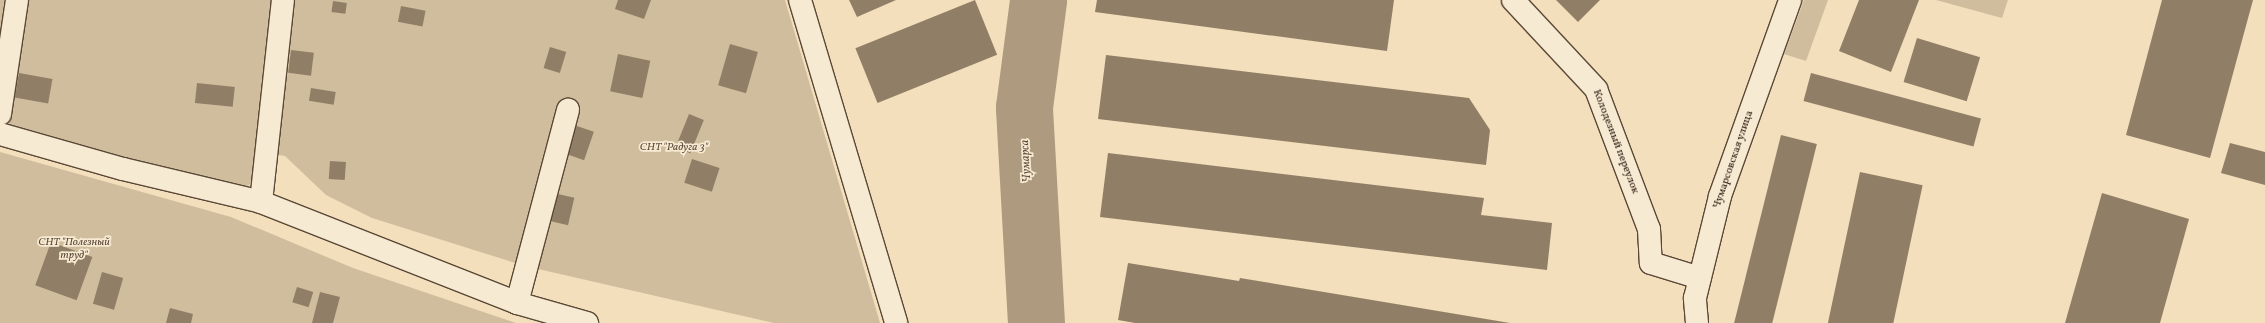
<!DOCTYPE html>
<html>
<head>
<meta charset="utf-8">
<style>
  body { margin:0 }
  #map { position:relative; width:2265px; height:323px; overflow:hidden; background:#f3dfbb; font-family:Vollkorn,serif }
  div>[style] { position:absolute }
  [style*='--x'] { left:calc(var(--x)*1px); top:calc(var(--y)*1px); width:calc(var(--w)*1px); rotate:calc(var(--a)*1deg) }
  .green>* { inset:0; background:#d0bd9d }
  .river>* { height:57px; margin:-28.5px; padding:0 28.5px; transform-origin:28.5px; border-radius:28.5px; background:#ae9a7e }
  .building>* { inset:0; background:#917e66; transform-origin:0 0 }
  .roads { filter:drop-shadow(1px 0 #5a4836) drop-shadow(-1px 0 #5a4836) drop-shadow(0 1px #5a4836) drop-shadow(0 -1px #5a4836) }
  .minor>* { height:22px; margin:-11px; padding:0 11px; transform-origin:11px; border-radius:11px; background:#f7ead3 }
  span { translate:-50% -50%; white-space:nowrap; text-align:center; line-height:1.15; -webkit-text-stroke:3.5px #f7ead3; paint-order:stroke }
  .street-label { font-size:11px; color:#271509 }
  .park-label { font-size:11px; color:#5a4735; font-style:italic }
  .water-label { font-size:12px; color:#5d4a38; font-style:italic }
</style>
</head>
<body>
<div id="map">
  <div class="green">
    <div style="clip-path:polygon(0 0,785px 0,880px 323px,774px 323px,525px 266px,372px 218px,326px 195px,285px 156px,256px 151px,255px 181px,241px 190px,13px 129px,9px 123px,9px 114px,0 112px)"></div>
    <div style="clip-path:polygon(1804px 0,1828px 0,1806px 61px,1784px 54px)"></div>
    <div style="clip-path:polygon(1936px 0,2008px 0,2002px 18px)"></div>
    <div style="clip-path:polygon(0 152px,231px 217px,353px 268px,516px 323px,0 323px)"></div>
  </div>
  <div class="river">
    <div style="--x:1036;--y:323;--w:216;--a:-93.2"></div>
    <div style="--x:1024;--y:107;--w:108;--a:-82.5"></div>
  </div>
  <div class="building">
    <div style="clip-path:polygon(618px 0,651px 0,644px 19px,615px 9px)"></div>
    <div style="clip-path:polygon(849px 0,896px 0,857px 17px)"></div>
    <div style="left:975px;top:0;width:59px;height:129px;rotate:68deg"></div>
    <div style="clip-path:polygon(1097px 0,1394px 0,1387px 51px,1095px 12px)"></div>
    <div style="clip-path:polygon(1556px 0,1600px 0,1578px 22px)"></div>
    <div style="clip-path:polygon(1859px 0,1919px 0,1891px 72px,1839px 51px)"></div>
    <div style="clip-path:polygon(2162px 0,2253px 0,2210px 158px,2126px 135px)"></div>
    <div style="left:333px;top:1px;width:14px;height:11px;rotate:8deg"></div>
    <div style="left:401px;top:6px;width:25px;height:16px;rotate:11deg"></div>
    <div style="left:1917px;top:38px;width:66px;height:46px;rotate:17deg"></div>
    <div style="left:730px;top:44px;width:29px;height:43px;rotate:16deg"></div>
    <div style="left:550px;top:47px;width:17px;height:22px;rotate:17deg"></div>
    <div style="left:291px;top:50px;width:23px;height:23px;rotate:7deg"></div>
    <div style="left:618px;top:54px;width:33px;height:38px;rotate:12deg"></div>
    <div style="clip-path:polygon(1106px 55px,1469px 98px,1490px 130px,1486px 165px,1098px 119px)"></div>
    <div style="left:19px;top:73px;width:34px;height:25px;rotate:10deg"></div>
    <div style="left:1811px;top:73px;width:176px;height:29px;rotate:15deg"></div>
    <div style="left:197px;top:83px;width:38px;height:20px;rotate:6deg"></div>
    <div style="left:311px;top:88px;width:25px;height:13px;rotate:9deg"></div>
    <div style="left:689px;top:114px;width:16px;height:36px;rotate:22deg"></div>
    <div style="left:574px;top:125px;width:21px;height:30px;rotate:19deg"></div>
    <div style="left:1781px;top:135px;width:37px;height:194px;rotate:14deg"></div>
    <div style="clip-path:polygon(2230px 143px,2265px 152px,2265px 185px,2221px 173px)"></div>
    <div style="clip-path:polygon(1108px 153px,1484px 198px,1481px 215px,1552px 223px,1547px 270px,1100px 217px)"></div>
    <div style="left:692px;top:159px;width:29px;height:25px;rotate:18deg"></div>
    <div style="left:330px;top:161px;width:16px;height:18px;rotate:4deg"></div>
    <div style="left:1860px;top:172px;width:64px;height:155px;rotate:12deg"></div>
    <div style="left:549px;top:192px;width:26px;height:28px;rotate:13deg"></div>
    <div style="clip-path:polygon(2102px 193px,2189px 219px,2160px 323px,2065px 323px)"></div>
    <div style="left:51px;top:242px;width:44px;height:46px;rotate:20deg"></div>
    <div style="clip-path:polygon(1128px 263px,1239px 281px,1240px 278px,1510px 323px,1135px 323px,1118px 320px)"></div>
    <div style="left:102px;top:272px;width:22px;height:33px;rotate:16deg"></div>
    <div style="left:297px;top:287px;width:17px;height:16px;rotate:17deg"></div>
    <div style="clip-path:polygon(320px 292px,340px 297px,333px 323px,312px 323px)"></div>
    <div style="clip-path:polygon(170px 308px,193px 314px,191px 323px,166px 323px)"></div>
  </div>
  <div class="roads">
    <div class="minor">
      <div style="--x:800;--y:0;--w:337;--a:73.4"></div>
      <div style="--x:1513;--y:0;--w:122;--a:47"></div>
      <div style="--x:1596;--y:89;--w:150;--a:69.3"></div>
      <div style="--x:1649;--y:229;--w:34;--a:87"></div>
      <div style="--x:1651;--y:263;--w:51;--a:17"></div>
      <div style="--x:0;--y:114;--w:115;--a:-81.5"></div>
      <div style="--x:0;--y:134;--w:128;--a:15.9"></div>
      <div style="--x:123;--y:169;--w:142;--a:13.4"></div>
      <div style="--x:261;--y:202;--w:275;--a:21.5"></div>
      <div style="--x:517;--y:303;--w:73;--a:15.9"></div>
      <div style="--x:261;--y:202;--w:203;--a:-83.8"></div>
      <div style="--x:517;--y:303;--w:200;--a:-75.2"></div>
      <div style="--x:1697;--y:323;--w:25;--a:-95"></div>
      <div style="--x:1695;--y:298;--w:105;--a:-76.2"></div>
      <div style="--x:1720;--y:196;--w:208;--a:-70.3"></div>
    </div>
  </div>
  <div class="street-label">
    <span style="left:1615px;top:142px;rotate:69deg">Колодезный переулок</span>
    <span style="left:1734px;top:160px;rotate:-71deg">Чумарсовская улица</span>
  </div>
  <div class="park-label">
    <span style="left:674px;top:148px">СНТ "Радуга 3"</span>
    <span style="left:74px;top:250px">СНТ "Полезный<br>труд"</span>
  </div>
  <div class="water-label">
    <span style="left:1027px;top:161px;rotate:-93deg">Чумарса</span>
  </div>
</div>
</body>
</html>
